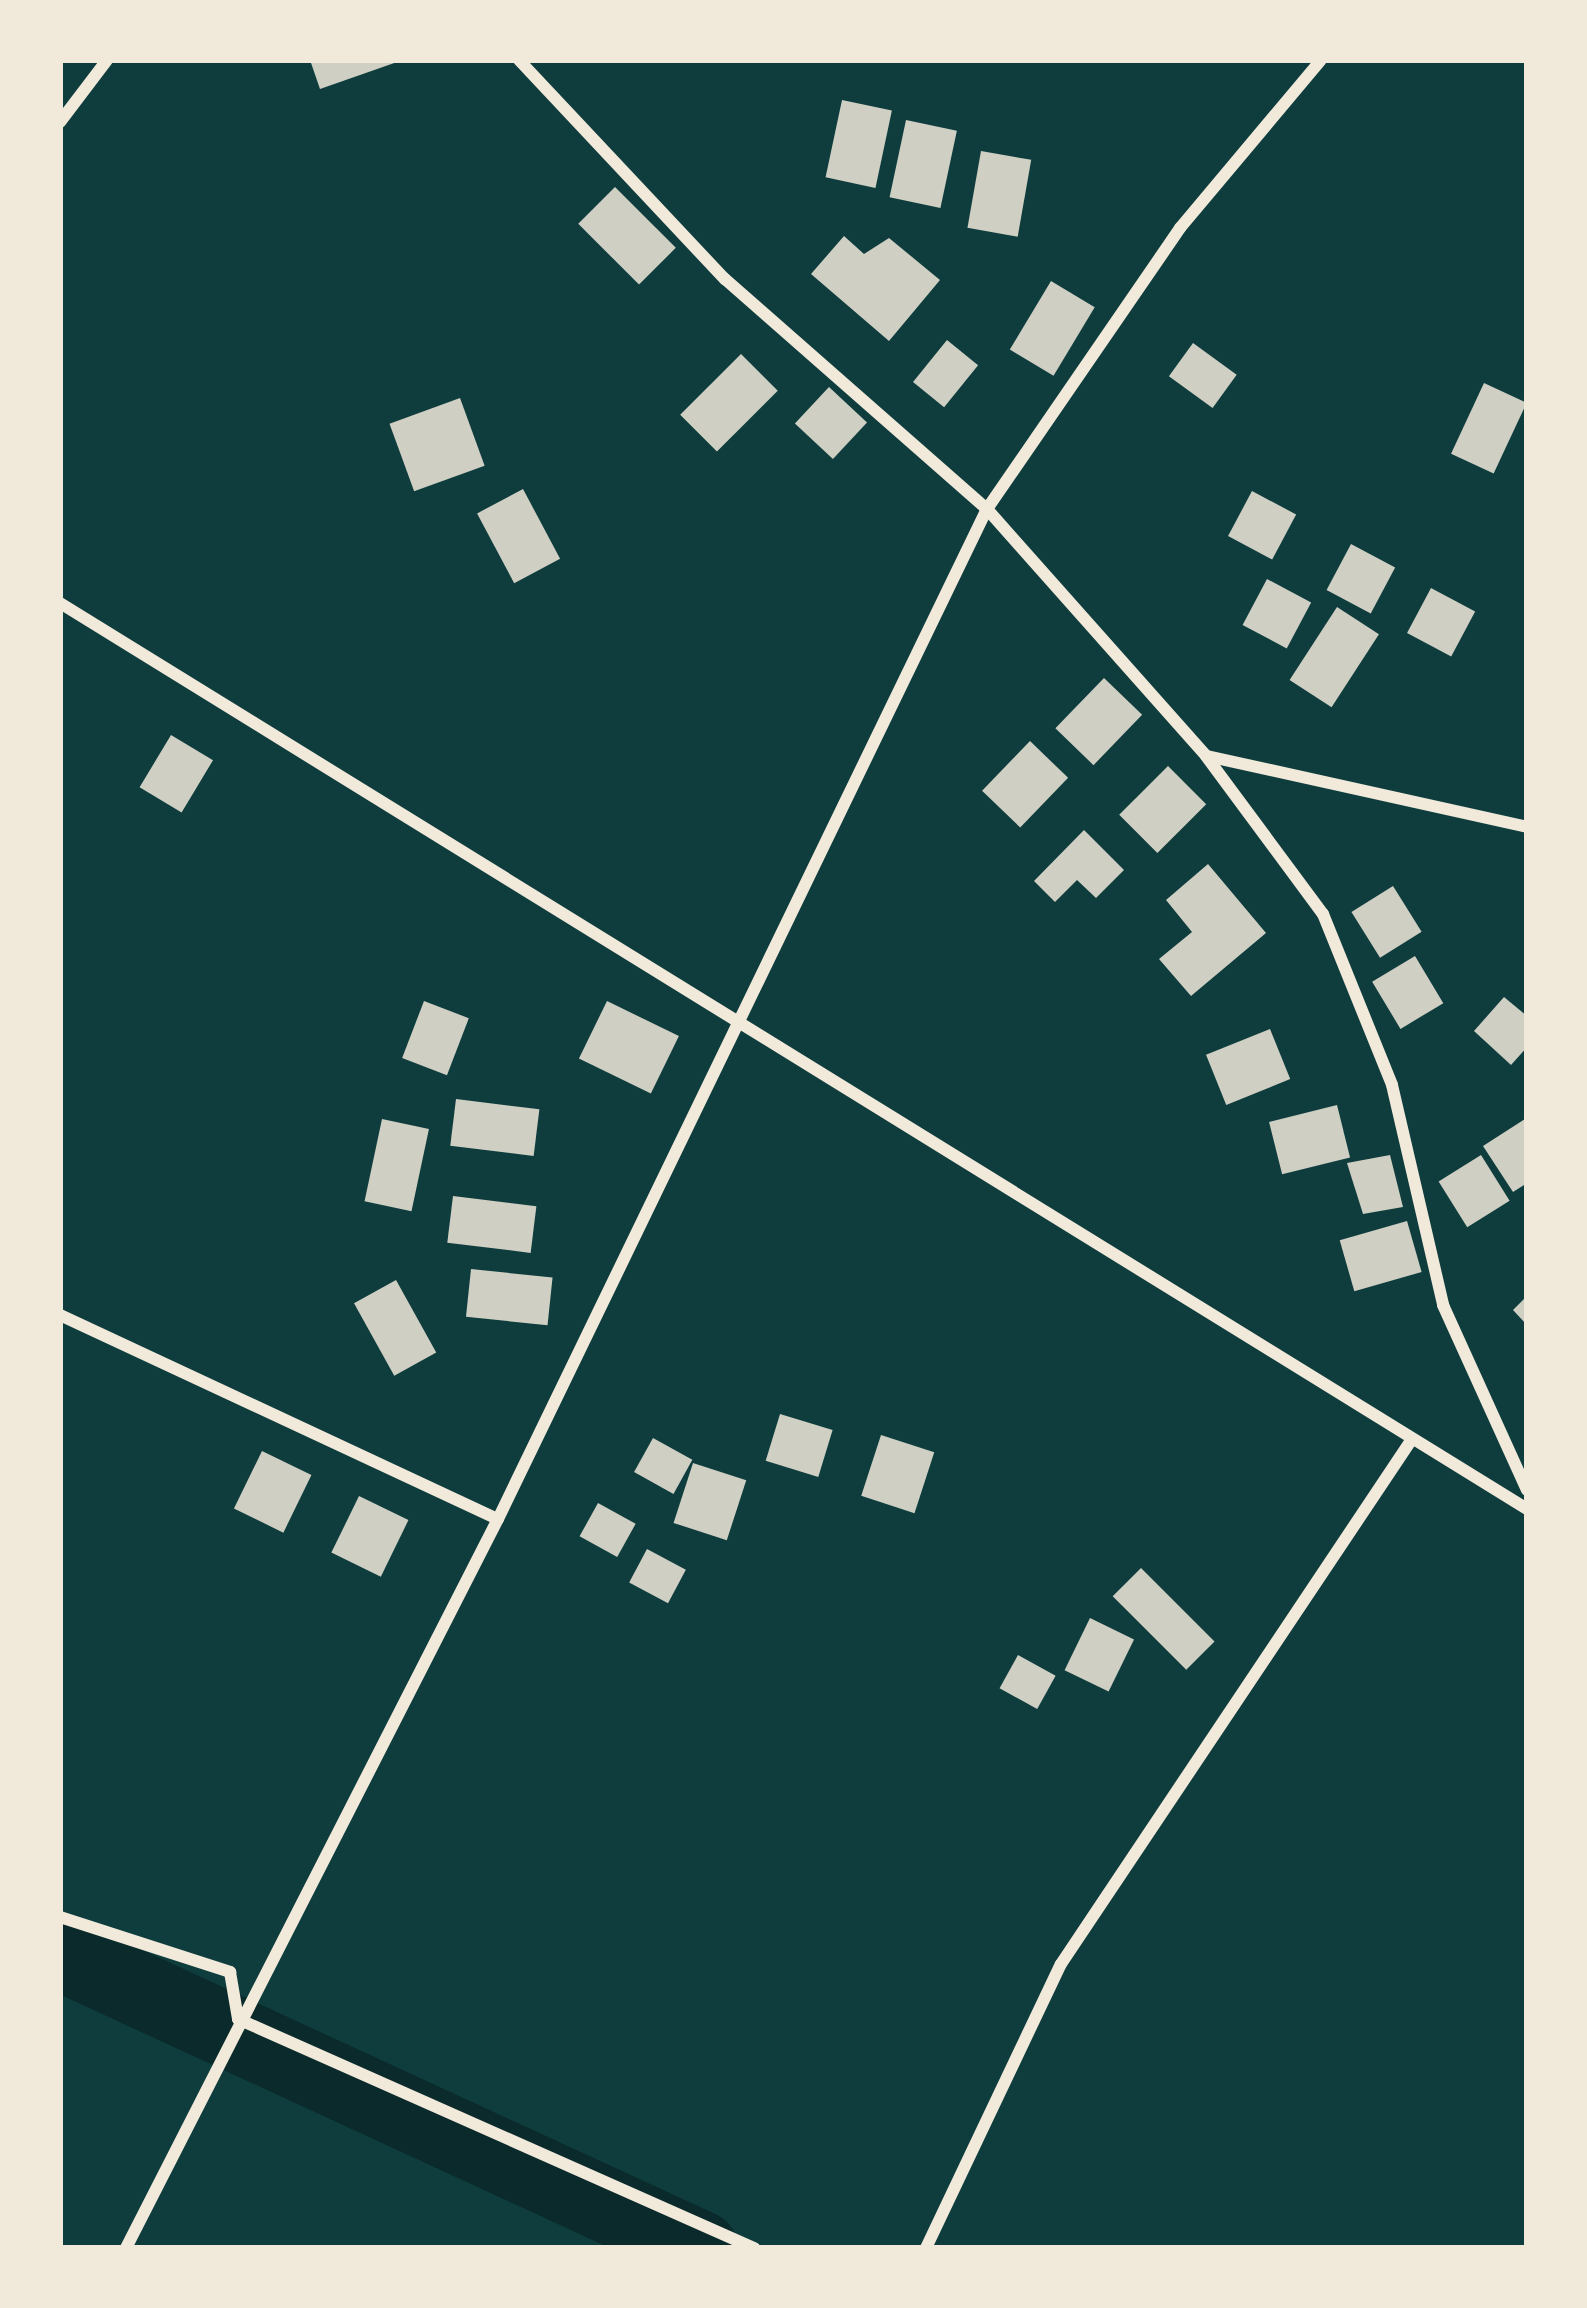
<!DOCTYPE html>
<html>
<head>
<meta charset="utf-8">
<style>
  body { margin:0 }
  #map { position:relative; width:1587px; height:2308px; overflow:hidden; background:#0f3d3e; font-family:Spectral,serif }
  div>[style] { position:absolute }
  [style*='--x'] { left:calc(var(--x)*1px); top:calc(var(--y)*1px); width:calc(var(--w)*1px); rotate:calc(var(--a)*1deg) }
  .river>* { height:75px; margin:-37.5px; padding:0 37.5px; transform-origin:37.5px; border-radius:37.5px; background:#0a2a2b }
  .building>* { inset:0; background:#cfcfc3; transform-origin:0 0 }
  .minor>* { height:12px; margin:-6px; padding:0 6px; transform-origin:6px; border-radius:6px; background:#f1e9da }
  span { translate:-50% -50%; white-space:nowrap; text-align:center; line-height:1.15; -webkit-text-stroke:12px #f1e9da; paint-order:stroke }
  .frame { position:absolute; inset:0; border:63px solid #f1e9da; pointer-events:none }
</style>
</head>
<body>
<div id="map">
  <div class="river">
    <div style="--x:60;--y:1953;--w:705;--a:24.75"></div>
  </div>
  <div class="building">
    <div style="clip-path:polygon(310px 60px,400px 60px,400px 61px,320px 89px)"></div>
    <div style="left:842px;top:100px;width:51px;height:79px;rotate:12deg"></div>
    <div style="left:906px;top:120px;width:52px;height:79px;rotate:12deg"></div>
    <div style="left:981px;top:151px;width:51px;height:78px;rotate:10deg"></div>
    <div style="left:615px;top:187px;width:86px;height:52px;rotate:45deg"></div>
    <div style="clip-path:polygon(844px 236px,864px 254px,889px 238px,940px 280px,889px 341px,811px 274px)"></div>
    <div style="left:1051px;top:281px;width:51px;height:80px;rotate:31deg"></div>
    <div style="left:947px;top:340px;width:40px;height:54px;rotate:39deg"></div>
    <div style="left:1193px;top:343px;width:54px;height:41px;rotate:36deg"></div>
    <div style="left:741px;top:354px;width:52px;height:86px;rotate:45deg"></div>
    <div style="left:1484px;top:383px;width:47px;height:78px;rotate:25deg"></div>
    <div style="left:829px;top:387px;width:52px;height:50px;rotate:43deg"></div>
    <div style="left:460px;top:398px;width:72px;height:75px;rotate:70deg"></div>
    <div style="left:523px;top:489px;width:79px;height:52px;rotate:62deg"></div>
    <div style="left:1252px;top:491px;width:50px;height:51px;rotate:28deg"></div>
    <div style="left:1351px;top:544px;width:50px;height:52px;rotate:28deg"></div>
    <div style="left:1267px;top:579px;width:50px;height:52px;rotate:28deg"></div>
    <div style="left:1431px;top:588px;width:50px;height:51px;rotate:28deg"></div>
    <div style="left:1337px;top:607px;width:50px;height:87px;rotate:33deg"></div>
    <div style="left:1104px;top:678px;width:53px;height:70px;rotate:44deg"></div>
    <div style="left:171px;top:735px;width:49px;height:61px;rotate:31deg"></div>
    <div style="left:1030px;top:741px;width:53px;height:69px;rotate:44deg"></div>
    <div style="left:1168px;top:766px;width:54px;height:69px;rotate:45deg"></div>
    <div style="clip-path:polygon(1084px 830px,1124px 870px,1096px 898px,1077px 880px,1055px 902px,1034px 881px)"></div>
    <div style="clip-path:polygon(1208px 864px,1266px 933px,1191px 996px,1159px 959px,1192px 932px,1166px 900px)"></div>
    <div style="left:1393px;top:886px;width:54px;height:49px;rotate:58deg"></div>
    <div style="left:1415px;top:956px;width:55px;height:50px;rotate:59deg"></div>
    <div style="clip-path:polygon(1504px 997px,1527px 1016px,1527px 1047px,1511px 1065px,1474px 1031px)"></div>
    <div style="left:424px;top:1001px;width:48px;height:61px;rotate:21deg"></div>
    <div style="left:607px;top:1001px;width:80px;height:64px;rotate:26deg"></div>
    <div style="left:1270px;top:1029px;width:54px;height:69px;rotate:68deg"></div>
    <div style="left:456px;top:1099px;width:84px;height:47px;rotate:7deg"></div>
    <div style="left:1337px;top:1105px;width:54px;height:70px;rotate:76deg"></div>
    <div style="left:382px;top:1119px;width:48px;height:84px;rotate:12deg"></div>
    <div style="clip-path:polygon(1525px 1119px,1527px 1183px,1513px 1192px,1483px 1146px)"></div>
    <div style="clip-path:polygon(1390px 1155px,1403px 1207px,1363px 1214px,1347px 1163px)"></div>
    <div style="left:1481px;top:1155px;width:54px;height:50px;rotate:58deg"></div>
    <div style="left:453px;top:1196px;width:84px;height:47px;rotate:7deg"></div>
    <div style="left:1407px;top:1221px;width:53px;height:70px;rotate:74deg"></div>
    <div style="left:471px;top:1269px;width:82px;height:48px;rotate:6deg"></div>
    <div style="left:396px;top:1280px;width:83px;height:48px;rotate:61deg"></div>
    <div style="clip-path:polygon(1527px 1296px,1527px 1325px,1513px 1310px)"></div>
    <div style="left:780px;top:1414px;width:55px;height:49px;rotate:17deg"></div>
    <div style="left:881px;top:1435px;width:56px;height:64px;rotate:18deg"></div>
    <div style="left:653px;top:1438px;width:45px;height:39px;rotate:29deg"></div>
    <div style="left:262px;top:1451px;width:55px;height:64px;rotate:26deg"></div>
    <div style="left:693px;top:1463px;width:56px;height:63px;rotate:18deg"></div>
    <div style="left:359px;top:1496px;width:55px;height:63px;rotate:26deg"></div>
    <div style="left:598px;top:1503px;width:43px;height:38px;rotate:29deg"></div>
    <div style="left:647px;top:1549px;width:44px;height:38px;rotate:28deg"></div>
    <div style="left:1141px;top:1568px;width:104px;height:40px;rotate:45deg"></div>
    <div style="left:1090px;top:1618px;width:49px;height:58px;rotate:26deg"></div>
    <div style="left:1018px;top:1655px;width:43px;height:38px;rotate:29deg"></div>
  </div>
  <div class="minor">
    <div style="--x:519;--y:60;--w:301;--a:46.8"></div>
    <div style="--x:725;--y:279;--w:349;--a:41.3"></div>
    <div style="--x:987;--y:509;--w:330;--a:48.4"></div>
    <div style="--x:1206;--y:756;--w:197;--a:53.5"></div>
    <div style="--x:1323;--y:914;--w:184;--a:68"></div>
    <div style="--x:1392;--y:1085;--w:226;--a:76.9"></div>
    <div style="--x:1443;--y:1305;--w:203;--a:65.6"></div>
    <div style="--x:60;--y:122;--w:78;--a:-52.8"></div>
    <div style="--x:60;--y:603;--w:1724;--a:31.7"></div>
    <div style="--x:1207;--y:756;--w:328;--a:12.5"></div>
    <div style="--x:60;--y:1315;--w:483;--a:25"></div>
    <div style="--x:60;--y:1917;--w:179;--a:17.9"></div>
    <div style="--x:230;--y:1972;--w:48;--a:80.3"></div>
    <div style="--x:238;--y:2019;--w:565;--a:23.93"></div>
    <div style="--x:126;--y:2248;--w:818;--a:-62.97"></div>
    <div style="--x:498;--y:1519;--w:1122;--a:-64.17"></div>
    <div style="--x:987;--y:509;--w:341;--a:-55.5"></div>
    <div style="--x:1180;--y:228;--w:219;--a:-50"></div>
    <div style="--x:926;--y:2248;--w:314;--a:-64.6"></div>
    <div style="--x:1061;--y:1964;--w:628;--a:-56.23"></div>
  </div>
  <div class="frame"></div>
</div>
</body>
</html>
